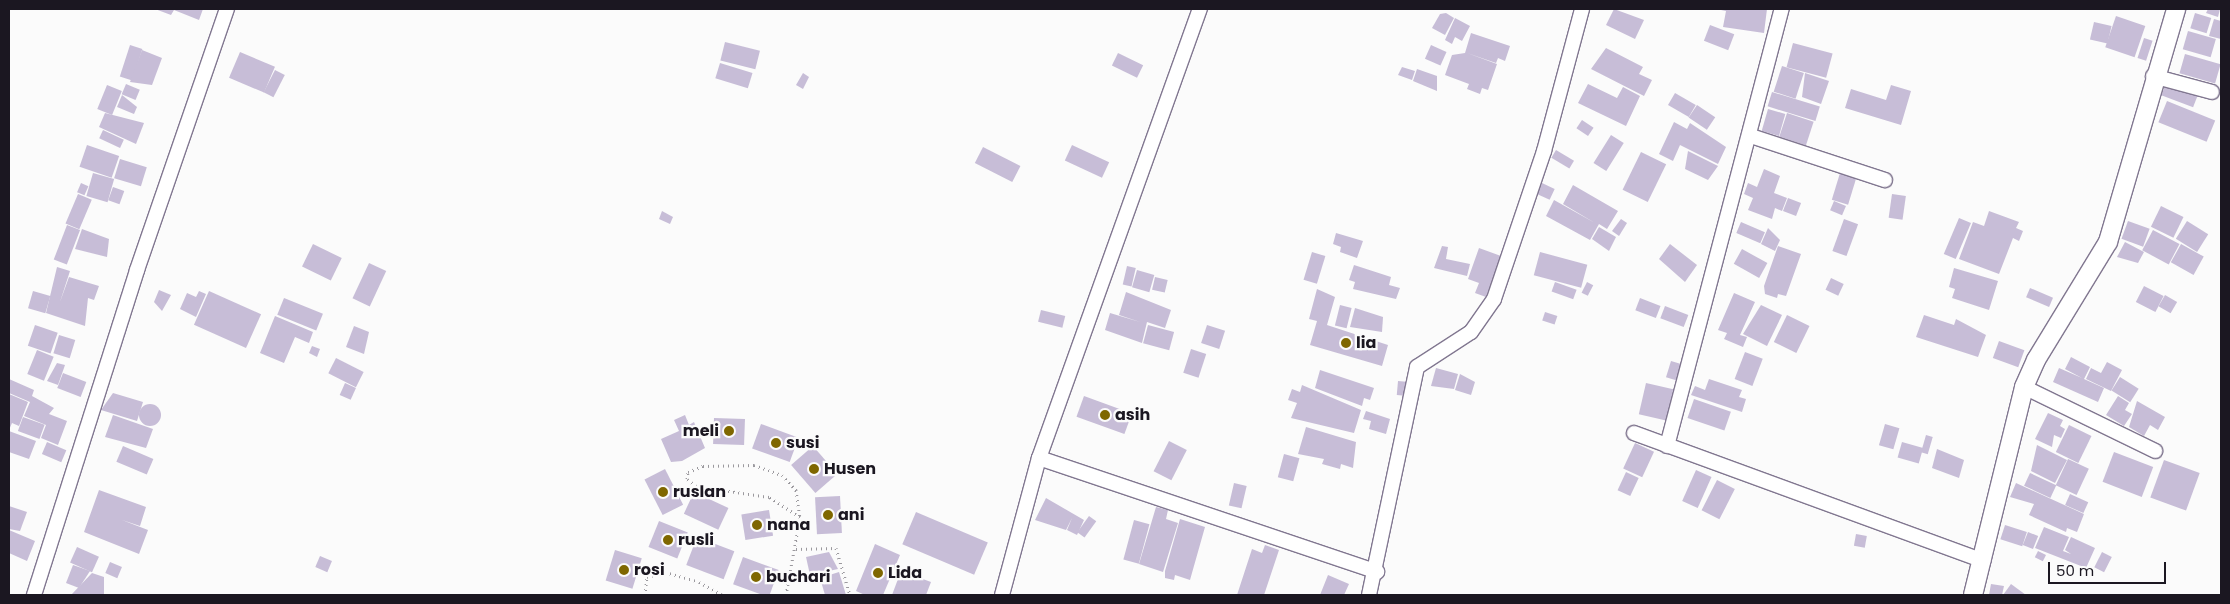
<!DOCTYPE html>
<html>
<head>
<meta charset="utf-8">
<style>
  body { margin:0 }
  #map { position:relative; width:2230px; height:604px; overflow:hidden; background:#fbfbfb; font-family:Poppins,sans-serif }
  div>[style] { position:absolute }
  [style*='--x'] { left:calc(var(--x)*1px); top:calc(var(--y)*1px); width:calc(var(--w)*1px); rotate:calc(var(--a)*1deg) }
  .building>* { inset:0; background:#c7bdd7; transform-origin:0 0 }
  .round { border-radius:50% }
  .path>* { height:3px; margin-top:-1.5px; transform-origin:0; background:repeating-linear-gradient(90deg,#9b999e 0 1px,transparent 0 5px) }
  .roads { filter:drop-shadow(1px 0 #817790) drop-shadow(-1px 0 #817790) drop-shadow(0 1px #817790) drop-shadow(0 -1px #817790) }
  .minor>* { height:14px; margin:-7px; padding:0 7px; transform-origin:7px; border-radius:7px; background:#fff }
  .tertiary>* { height:18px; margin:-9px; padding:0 9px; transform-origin:9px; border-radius:9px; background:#fff }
  .dots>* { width:14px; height:14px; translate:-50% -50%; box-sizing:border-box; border:2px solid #fbfbfb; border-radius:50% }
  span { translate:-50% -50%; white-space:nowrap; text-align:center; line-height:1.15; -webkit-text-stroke:4.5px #fbfbfb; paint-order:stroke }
  .poi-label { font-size:16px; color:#1b1721; font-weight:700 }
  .left { translate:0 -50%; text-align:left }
  .right { translate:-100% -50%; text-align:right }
  .frame { position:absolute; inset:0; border:10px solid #1b1721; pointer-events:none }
  .scale { position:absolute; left:2048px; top:562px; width:118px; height:22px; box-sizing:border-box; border:2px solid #1b1721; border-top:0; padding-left:6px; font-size:15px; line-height:18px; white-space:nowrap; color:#1b1721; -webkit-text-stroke:4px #fbfbfb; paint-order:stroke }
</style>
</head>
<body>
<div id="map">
  <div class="building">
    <div style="clip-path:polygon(155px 9px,203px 9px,199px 20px,174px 10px,171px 15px)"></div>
    <div style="clip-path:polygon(1614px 9px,1644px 20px,1635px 39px,1606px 25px)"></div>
    <div style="clip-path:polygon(1716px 9px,1767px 9px,1764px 33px,1723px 27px,1726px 11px)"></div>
    <div style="clip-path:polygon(2208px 9px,2220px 9px,2218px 17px,2206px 13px)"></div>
    <div style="clip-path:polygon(1446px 13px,1454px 18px,1445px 35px,1432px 28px,1440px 14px)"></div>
    <div style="left:2195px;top:13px;width:17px;height:16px;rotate:17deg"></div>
    <div style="left:2116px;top:16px;width:31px;height:33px;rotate:19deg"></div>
    <div style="clip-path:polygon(1455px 18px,1470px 26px,1462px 41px,1455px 37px,1452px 44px,1445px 40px)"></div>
    <div style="clip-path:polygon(2214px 19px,2221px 21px,2221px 39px,2209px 36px)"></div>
    <div style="left:2094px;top:22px;width:18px;height:18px;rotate:13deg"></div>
    <div style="left:1710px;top:25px;width:26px;height:17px;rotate:21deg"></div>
    <div style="left:2188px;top:31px;width:29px;height:19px;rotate:16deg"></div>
    <div style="clip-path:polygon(1471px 33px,1510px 46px,1505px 61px,1498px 58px,1496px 63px,1467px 53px,1497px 64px,1488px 90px,1482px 88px,1480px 94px,1467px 89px,1469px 84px,1445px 75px,1452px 55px,1465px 53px)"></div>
    <div style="left:2144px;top:38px;width:9px;height:21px;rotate:18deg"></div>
    <div style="left:725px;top:42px;width:36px;height:19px;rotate:14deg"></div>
    <div style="left:1793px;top:43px;width:41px;height:25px;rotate:15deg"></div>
    <div style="left:130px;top:45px;width:13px;height:33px;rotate:18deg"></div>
    <div style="left:1431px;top:45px;width:17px;height:15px;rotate:24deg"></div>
    <div style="clip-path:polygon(1606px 48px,1643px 67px,1639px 74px,1652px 80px,1644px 96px,1591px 69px)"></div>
    <div style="clip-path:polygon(142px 50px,162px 58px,152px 85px,130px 82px)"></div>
    <div style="left:240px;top:52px;width:38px;height:28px;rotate:23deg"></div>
    <div style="left:1118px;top:53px;width:28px;height:14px;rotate:26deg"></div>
    <div style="left:2185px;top:54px;width:37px;height:20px;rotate:16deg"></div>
    <div style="left:720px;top:63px;width:34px;height:16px;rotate:17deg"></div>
    <div style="left:1782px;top:66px;width:23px;height:27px;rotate:18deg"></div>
    <div style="clip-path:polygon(1402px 67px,1415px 71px,1412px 80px,1398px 75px)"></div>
    <div style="clip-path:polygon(1417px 69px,1437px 76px,1437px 91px,1413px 81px)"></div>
    <div style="left:275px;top:70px;width:11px;height:25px;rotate:27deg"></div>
    <div style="clip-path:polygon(803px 73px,809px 77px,803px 89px,796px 85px)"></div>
    <div style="clip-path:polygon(1805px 73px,1829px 81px,1821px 104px,1802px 97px)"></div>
    <div style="left:2166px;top:83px;width:34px;height:13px;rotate:21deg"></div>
    <div style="left:126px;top:84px;width:15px;height:11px;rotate:23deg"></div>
    <div style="clip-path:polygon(1588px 84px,1617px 98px,1623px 87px,1640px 96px,1626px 126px,1578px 103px)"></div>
    <div style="left:107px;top:85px;width:16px;height:26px;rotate:22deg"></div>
    <div style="clip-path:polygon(1891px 85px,1911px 91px,1901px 125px,1845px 108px,1851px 89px,1886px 100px)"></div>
    <div style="left:1772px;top:92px;width:50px;height:15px;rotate:17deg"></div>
    <div style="left:1675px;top:93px;width:24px;height:14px;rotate:30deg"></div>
    <div style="clip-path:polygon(122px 95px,137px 107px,134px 114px,117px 107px)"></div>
    <div style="left:2167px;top:101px;width:52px;height:23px;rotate:22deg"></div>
    <div style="left:1697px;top:105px;width:22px;height:15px;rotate:34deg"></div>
    <div style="left:1768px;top:109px;width:18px;height:23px;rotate:16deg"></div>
    <div style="clip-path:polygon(105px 113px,144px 123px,136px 144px,99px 127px)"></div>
    <div style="left:1787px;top:113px;width:28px;height:25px;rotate:18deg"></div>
    <div style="left:1582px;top:120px;width:14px;height:10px;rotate:34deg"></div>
    <div style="clip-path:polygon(1674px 122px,1687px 129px,1690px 123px,1726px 147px,1718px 164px,1680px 145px,1673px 161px,1659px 154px)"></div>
    <div style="left:103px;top:130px;width:23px;height:9px;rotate:25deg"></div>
    <div style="left:1611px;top:135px;width:15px;height:33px;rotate:32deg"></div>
    <div style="left:87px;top:145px;width:34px;height:23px;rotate:19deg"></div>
    <div style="left:1072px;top:145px;width:41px;height:17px;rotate:25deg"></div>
    <div style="left:983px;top:147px;width:42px;height:18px;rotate:27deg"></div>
    <div style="left:1556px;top:150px;width:21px;height:9px;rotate:31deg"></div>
    <div style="clip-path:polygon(1688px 151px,1718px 166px,1708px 180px,1685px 169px)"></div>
    <div style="left:1641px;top:152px;width:28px;height:42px;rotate:26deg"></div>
    <div style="left:120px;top:159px;width:28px;height:20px;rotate:17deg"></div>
    <div style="clip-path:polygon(1764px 169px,1780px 176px,1774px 193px,1787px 198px,1782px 211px,1775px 208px,1772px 219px,1748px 210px,1753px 198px,1744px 194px,1748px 183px,1757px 187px)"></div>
    <div style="left:93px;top:173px;width:22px;height:24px;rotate:16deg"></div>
    <div style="left:1840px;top:173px;width:17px;height:28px;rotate:17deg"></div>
    <div style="left:81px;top:183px;width:8px;height:10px;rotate:23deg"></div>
    <div style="left:1542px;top:183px;width:14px;height:12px;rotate:25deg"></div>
    <div style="clip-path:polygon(1573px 185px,1618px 211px,1607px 229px,1599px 224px,1590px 240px,1546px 216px,1554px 200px,1595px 223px,1563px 204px)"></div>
    <div style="left:113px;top:187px;width:12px;height:14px;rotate:20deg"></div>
    <div style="left:78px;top:194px;width:15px;height:32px;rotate:23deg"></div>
    <div style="left:1892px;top:194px;width:14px;height:24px;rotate:8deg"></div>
    <div style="left:1788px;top:198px;width:14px;height:14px;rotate:21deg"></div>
    <div style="left:1834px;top:201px;width:13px;height:10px;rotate:23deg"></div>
    <div style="left:2161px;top:206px;width:25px;height:23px;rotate:26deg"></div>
    <div style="clip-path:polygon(662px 211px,673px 217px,670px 224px,659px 219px)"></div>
    <div style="clip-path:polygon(1989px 211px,2019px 222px,2016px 228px,2023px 231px,2019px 241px,2013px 238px,1999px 274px,1959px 259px,1973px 222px,1984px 226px)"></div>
    <div style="left:1959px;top:218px;width:13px;height:39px;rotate:23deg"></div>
    <div style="clip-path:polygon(1621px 219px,1627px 223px,1619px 236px,1612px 231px)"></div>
    <div style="left:1844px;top:219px;width:15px;height:34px;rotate:20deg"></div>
    <div style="left:2128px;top:221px;width:23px;height:19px;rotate:20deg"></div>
    <div style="left:2187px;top:221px;width:25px;height:21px;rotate:32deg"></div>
    <div style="left:1741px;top:222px;width:26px;height:12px;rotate:23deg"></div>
    <div style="left:67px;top:225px;width:14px;height:37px;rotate:21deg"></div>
    <div style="clip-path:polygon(1599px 227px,1616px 237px,1609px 251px,1592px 239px)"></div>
    <div style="clip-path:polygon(1768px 228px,1780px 240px,1775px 251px,1761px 244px)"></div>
    <div style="clip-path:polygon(82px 229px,109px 239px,107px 257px,75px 249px)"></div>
    <div style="left:2153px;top:230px;width:30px;height:23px;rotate:28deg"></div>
    <div style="clip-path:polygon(1336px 233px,1363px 241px,1357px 258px,1340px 252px,1341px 247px,1333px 244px)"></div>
    <div style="clip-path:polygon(2125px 242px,2144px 252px,2138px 263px,2117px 257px)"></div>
    <div style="left:313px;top:244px;width:32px;height:25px;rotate:26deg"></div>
    <div style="clip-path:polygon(1670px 244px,1697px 265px,1685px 282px,1659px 259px)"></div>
    <div style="left:2181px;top:244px;width:26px;height:21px;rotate:29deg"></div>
    <div style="clip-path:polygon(1442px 246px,1448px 247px,1446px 259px,1470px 264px,1467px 276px,1434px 268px)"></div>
    <div style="clip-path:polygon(1778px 246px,1801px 254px,1786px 296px,1778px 294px,1777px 298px,1765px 294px,1764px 286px)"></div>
    <div style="clip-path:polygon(1479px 248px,1501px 256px,1486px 297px,1475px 293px,1479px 283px,1468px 279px)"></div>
    <div style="left:1742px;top:249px;width:29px;height:17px;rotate:29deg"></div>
    <div style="left:1312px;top:252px;width:14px;height:29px;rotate:17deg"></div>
    <div style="left:1540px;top:252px;width:49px;height:24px;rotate:15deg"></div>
    <div style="left:369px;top:263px;width:19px;height:39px;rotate:25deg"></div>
    <div style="clip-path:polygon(1354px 265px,1391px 277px,1389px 285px,1400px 288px,1396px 299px,1353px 289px,1355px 282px,1349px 280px)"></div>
    <div style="left:1127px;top:266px;width:9px;height:19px;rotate:13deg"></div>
    <div style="clip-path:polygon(57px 267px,70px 271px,60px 302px,69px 277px,99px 286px,94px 300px,88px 298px,85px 326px,46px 313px)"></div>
    <div style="clip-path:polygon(1954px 268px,1998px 281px,1989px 310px,1952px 298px,1955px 289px,1949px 287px)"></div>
    <div style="left:1137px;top:270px;width:18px;height:18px;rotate:16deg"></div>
    <div style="left:1155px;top:277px;width:13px;height:13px;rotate:13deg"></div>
    <div style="left:1831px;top:278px;width:14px;height:13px;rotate:25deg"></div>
    <div style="left:1555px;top:282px;width:23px;height:10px;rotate:20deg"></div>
    <div style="left:1587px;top:282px;width:7px;height:12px;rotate:27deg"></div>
    <div style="left:2144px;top:286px;width:22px;height:18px;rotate:27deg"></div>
    <div style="left:2030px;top:288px;width:25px;height:10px;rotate:23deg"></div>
    <div style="clip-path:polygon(1317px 289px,1335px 297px,1327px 325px,1388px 345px,1382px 366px,1310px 345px,1317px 321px,1309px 319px)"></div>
    <div style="clip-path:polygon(159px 290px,171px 295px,162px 311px,154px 302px)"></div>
    <div style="left:33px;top:291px;width:18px;height:18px;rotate:16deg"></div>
    <div style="clip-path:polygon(199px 291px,206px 294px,196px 317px,180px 309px,187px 293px,196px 297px)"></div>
    <div style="left:209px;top:291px;width:57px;height:37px;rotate:24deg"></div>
    <div style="clip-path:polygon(1126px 292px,1171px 310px,1165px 328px,1147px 322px,1142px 343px,1105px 330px,1110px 313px,1140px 322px,1119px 315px)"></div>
    <div style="clip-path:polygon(1734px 293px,1755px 302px,1740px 335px,1747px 337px,1743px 347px,1724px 339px,1727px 333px,1718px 330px)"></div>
    <div style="left:2165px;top:295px;width:14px;height:13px;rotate:30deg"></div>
    <div style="left:284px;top:298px;width:42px;height:18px;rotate:22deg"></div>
    <div style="left:1640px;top:298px;width:22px;height:13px;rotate:21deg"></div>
    <div style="left:1340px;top:305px;width:12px;height:21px;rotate:14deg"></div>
    <div style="clip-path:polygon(1761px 305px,1782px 315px,1767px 346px,1743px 334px)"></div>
    <div style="left:1665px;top:306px;width:25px;height:13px;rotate:21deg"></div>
    <div style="clip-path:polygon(1355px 308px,1383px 317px,1382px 332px,1350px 327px)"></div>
    <div style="left:1041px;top:310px;width:25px;height:12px;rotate:14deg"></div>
    <div style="left:1545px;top:312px;width:13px;height:9px;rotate:18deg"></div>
    <div style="left:1787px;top:315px;width:25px;height:30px;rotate:26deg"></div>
    <div style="clip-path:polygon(1924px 315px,1954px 325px,1956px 319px,1986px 335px,1978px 357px,1916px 337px)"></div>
    <div style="clip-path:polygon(275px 316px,313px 332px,309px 343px,295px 337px,284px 363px,260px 353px)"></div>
    <div style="left:35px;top:325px;width:24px;height:22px;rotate:19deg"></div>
    <div style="left:1148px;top:325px;width:27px;height:19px;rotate:15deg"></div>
    <div style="left:1207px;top:325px;width:19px;height:19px;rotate:18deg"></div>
    <div style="clip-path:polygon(354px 326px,369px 332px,364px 354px,346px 347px)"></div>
    <div style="left:59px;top:335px;width:17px;height:19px;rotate:17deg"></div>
    <div style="left:1999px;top:341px;width:27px;height:18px;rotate:20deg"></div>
    <div style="clip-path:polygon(312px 346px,320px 349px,317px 357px,309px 353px)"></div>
    <div style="left:1191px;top:349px;width:16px;height:25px;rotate:18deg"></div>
    <div style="left:37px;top:350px;width:18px;height:26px;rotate:22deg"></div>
    <div style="left:1745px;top:352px;width:19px;height:29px;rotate:21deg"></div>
    <div style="clip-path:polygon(2071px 357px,2090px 367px,2084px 379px,2104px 388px,2098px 402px,2053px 382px,2059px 368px,2082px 378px,2065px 369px)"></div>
    <div style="left:336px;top:358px;width:31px;height:17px;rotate:27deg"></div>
    <div style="left:1671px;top:361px;width:14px;height:17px;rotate:17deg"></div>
    <div style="clip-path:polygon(2107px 362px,2122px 370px,2111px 391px,2086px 379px,2091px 368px,2101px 373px)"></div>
    <div style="clip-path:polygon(57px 363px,65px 365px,58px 385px,47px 381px)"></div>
    <div style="clip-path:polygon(1436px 368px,1458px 374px,1454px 389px,1431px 386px)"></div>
    <div style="clip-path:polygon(1320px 370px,1374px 388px,1370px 400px,1364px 398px,1362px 406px,1315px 388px)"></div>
    <div style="left:63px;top:373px;width:25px;height:16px;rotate:21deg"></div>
    <div style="clip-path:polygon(1460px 374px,1475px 382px,1471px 395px,1455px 390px)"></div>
    <div style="left:2120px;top:377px;width:22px;height:16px;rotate:32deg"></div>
    <div style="clip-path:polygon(9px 379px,34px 390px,32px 396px,54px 408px,49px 414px,67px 421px,58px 445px,41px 438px,46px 425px,24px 416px,30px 402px,9px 393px)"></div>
    <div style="clip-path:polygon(1709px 379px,1742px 390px,1739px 397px,1746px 399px,1742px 412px,1691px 395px,1695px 386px,1705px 390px)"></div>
    <div style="left:1398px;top:381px;width:11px;height:14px;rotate:5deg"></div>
    <div style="left:345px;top:383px;width:12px;height:13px;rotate:24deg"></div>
    <div style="left:1646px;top:383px;width:28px;height:32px;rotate:13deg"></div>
    <div style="clip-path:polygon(1302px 385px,1361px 410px,1354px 433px,1291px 418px,1297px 403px,1288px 400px,1292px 389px,1300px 392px)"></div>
    <div style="clip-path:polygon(113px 393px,143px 402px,137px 421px,101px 410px)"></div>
    <div style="clip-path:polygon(9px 394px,28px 402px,19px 426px,12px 423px,9px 430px)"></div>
    <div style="left:1084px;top:396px;width:51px;height:22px;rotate:20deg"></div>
    <div style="clip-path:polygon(2118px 396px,2129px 403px,2125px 410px,2132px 414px,2124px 426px,2106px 415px)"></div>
    <div style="left:1694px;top:399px;width:39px;height:20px;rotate:19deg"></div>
    <div style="clip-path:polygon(2137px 401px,2165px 417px,2158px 430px,2150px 425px,2144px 436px,2129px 427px)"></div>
    <div class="round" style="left:139px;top:404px;width:22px;height:22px"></div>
    <div style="clip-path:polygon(1366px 411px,1390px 419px,1386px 434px,1369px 429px,1371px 421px,1363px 419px)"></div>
    <div style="clip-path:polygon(2048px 413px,2063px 420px,2060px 426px,2065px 429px,2061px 438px,2054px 435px,2052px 447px,2035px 439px)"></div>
    <div style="clip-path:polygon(113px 415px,153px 429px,146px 448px,105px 437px)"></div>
    <div style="clip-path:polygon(685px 415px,689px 425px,694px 422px,705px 448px,682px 461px,671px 462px,661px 439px,679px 431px,674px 420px)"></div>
    <div style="left:23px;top:417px;width:23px;height:15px;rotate:20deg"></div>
    <div style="left:714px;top:418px;width:31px;height:26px;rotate:2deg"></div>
    <div style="left:761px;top:424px;width:40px;height:26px;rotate:20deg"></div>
    <div style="left:1885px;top:424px;width:15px;height:22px;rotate:16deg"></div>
    <div style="left:2069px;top:425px;width:25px;height:30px;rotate:26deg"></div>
    <div style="clip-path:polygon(1306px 427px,1356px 442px,1353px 468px,1341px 464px,1340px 469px,1322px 464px,1324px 459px,1298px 454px)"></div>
    <div style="clip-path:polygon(9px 431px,36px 441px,29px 459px,9px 452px)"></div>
    <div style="left:1926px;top:435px;width:7px;height:18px;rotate:16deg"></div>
    <div style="left:1169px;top:441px;width:20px;height:34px;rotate:27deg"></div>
    <div style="left:47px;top:442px;width:21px;height:13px;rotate:23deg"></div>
    <div style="left:1902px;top:442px;width:22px;height:16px;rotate:16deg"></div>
    <div style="left:1635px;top:443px;width:21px;height:28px;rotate:25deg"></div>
    <div style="clip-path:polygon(2037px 445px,2067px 460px,2055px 483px,2031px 471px)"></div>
    <div style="left:123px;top:446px;width:33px;height:17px;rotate:23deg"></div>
    <div style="left:813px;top:446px;width:37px;height:29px;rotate:49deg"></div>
    <div style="clip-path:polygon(1937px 449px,1964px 460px,1959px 478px,1932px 468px)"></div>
    <div style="left:2114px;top:452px;width:42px;height:32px;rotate:21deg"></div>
    <div style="left:1284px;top:454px;width:16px;height:24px;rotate:15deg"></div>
    <div style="left:2068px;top:459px;width:23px;height:29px;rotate:25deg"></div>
    <div style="left:2164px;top:460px;width:38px;height:40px;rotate:20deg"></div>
    <div style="left:665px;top:469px;width:40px;height:23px;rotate:63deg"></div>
    <div style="left:1696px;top:470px;width:17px;height:34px;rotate:24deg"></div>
    <div style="left:1626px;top:472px;width:14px;height:20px;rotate:25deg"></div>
    <div style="left:2030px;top:473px;width:29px;height:14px;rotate:25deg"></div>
    <div style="left:1717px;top:480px;width:20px;height:34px;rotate:27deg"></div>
    <div style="left:1234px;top:483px;width:13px;height:23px;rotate:13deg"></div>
    <div style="clip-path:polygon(2016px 483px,2084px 514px,2077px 532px,2067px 528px,2066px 532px,2029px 515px,2034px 504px,2010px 497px)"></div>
    <div style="clip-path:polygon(99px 490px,146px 507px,140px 526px,122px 520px,148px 530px,139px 554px,84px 532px)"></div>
    <div style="left:694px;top:492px;width:38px;height:24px;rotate:25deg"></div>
    <div style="left:2070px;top:494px;width:20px;height:12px;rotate:24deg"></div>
    <div style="left:840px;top:496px;width:37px;height:25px;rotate:87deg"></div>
    <div style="clip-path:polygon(1046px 498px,1084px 520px,1077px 535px,1067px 530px,1072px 518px,1066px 530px,1035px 520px)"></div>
    <div style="clip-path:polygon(9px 506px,27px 512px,20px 531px,9px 529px)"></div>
    <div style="clip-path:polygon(1156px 507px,1168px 510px,1166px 519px,1178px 523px,1163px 572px,1139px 564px)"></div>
    <div style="left:769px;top:510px;width:26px;height:28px;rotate:81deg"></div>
    <div style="left:916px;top:512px;width:78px;height:35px;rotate:23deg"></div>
    <div style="left:1089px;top:516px;width:9px;height:20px;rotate:36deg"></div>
    <div style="clip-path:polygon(1180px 519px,1205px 527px,1190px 580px,1175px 575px,1174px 580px,1165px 578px,1165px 571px)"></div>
    <div style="left:1134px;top:520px;width:16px;height:41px;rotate:15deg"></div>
    <div style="left:659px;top:521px;width:31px;height:28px;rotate:22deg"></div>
    <div style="left:2005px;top:525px;width:23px;height:15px;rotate:18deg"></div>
    <div style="clip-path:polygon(2044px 527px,2069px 537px,2063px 551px,2071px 554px,2065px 550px,2071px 537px,2095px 548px,2086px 568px,2035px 548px)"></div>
    <div style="clip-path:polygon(9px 530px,35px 541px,27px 561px,9px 553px)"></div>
    <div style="left:2028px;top:532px;width:11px;height:14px;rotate:22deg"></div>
    <div style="left:1856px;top:534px;width:11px;height:12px;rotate:10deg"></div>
    <div style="left:697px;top:537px;width:40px;height:30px;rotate:21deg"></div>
    <div style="clip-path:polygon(875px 544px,900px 555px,883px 595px,865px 595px,856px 591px)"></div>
    <div style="clip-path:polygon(1265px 545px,1279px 550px,1264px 595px,1237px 595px,1252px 549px,1262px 553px)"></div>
    <div style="left:77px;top:547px;width:24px;height:17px;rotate:24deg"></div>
    <div style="left:615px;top:550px;width:28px;height:32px;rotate:17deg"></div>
    <div style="left:2038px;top:551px;width:9px;height:7px;rotate:27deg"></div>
    <div style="clip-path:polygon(829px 552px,838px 569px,810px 575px,806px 557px)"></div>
    <div style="left:2102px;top:552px;width:11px;height:17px;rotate:27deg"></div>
    <div style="left:320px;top:556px;width:13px;height:12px;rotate:23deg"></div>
    <div style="left:743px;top:557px;width:38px;height:29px;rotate:20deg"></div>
    <div style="left:110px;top:562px;width:13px;height:12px;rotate:23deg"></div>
    <div style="clip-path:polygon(73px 565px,90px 571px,79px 588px,66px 583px)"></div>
    <div style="clip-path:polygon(901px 571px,931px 582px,926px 595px,892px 595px)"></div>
    <div style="clip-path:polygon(839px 572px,846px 595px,825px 595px,820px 578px)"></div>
    <div style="clip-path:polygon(92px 573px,104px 577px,104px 595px,71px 595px)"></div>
    <div style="clip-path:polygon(1328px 575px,1349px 584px,1344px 595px,1320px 595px)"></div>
    <div style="clip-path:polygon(1991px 584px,2004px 586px,2002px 595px,1989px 595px)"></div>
    <div style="clip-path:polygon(2011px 584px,2026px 595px,2003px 595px)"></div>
  </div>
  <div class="path">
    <div style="--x:754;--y:465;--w:30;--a:20"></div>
    <div style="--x:782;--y:475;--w:21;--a:47"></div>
    <div style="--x:796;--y:490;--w:27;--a:82"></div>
    <div style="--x:800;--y:517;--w:37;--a:-147"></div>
    <div style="--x:769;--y:497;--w:74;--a:-171.4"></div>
    <div style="--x:696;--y:486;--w:11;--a:-142"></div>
    <div style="--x:687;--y:479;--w:7;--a:-82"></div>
    <div style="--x:688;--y:472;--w:16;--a:-22"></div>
    <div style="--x:703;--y:466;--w:51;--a:-1.1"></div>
    <div style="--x:796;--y:549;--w:40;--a:-1.4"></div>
    <div style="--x:836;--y:548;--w:49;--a:73.4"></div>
    <div style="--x:645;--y:595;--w:18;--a:-84"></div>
    <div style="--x:647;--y:577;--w:19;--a:-16"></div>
    <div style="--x:665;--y:572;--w:35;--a:16"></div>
    <div style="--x:699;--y:582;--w:26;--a:29"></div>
    <div style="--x:786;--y:595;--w:79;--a:-79.8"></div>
  </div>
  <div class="roads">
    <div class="minor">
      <div style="--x:2153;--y:76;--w:61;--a:15.2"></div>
      <div style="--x:1751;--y:136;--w:141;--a:18.2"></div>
      <div style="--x:2024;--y:387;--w:146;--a:26"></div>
      <div style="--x:1634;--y:433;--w:372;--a:20.1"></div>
      <div style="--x:1667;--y:446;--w:452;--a:-75.3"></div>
      <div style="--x:1039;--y:458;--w:357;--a:18.6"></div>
      <div style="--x:34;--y:595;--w:341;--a:-72.4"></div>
      <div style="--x:137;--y:270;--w:276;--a:-71"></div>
      <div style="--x:1002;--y:595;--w:142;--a:-74.9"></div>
      <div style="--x:1039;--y:458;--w:477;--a:-70.3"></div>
      <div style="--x:1369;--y:595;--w:233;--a:-78.1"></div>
      <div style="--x:1417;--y:367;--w:64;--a:-32.9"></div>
      <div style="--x:1471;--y:332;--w:40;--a:-55.1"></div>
      <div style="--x:1494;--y:299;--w:156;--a:-71.3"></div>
      <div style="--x:1544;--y:151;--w:147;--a:-75"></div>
    </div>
    <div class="tertiary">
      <div style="--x:1973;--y:595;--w:214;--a:-76.2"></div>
      <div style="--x:2024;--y:387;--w:30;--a:-66"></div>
      <div style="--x:2036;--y:360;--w:138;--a:-58.6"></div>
      <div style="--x:2108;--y:242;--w:243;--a:-73.7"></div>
    </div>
  </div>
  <div class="dots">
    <div style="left:1346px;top:343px;background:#7f6700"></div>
    <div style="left:1105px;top:415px;background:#7f6700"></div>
    <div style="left:729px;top:431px;background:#7f6700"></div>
    <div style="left:776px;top:443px;background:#7f6700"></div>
    <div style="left:814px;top:469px;background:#7f6700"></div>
    <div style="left:663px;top:492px;background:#7f6700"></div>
    <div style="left:828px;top:515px;background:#7f6700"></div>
    <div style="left:757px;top:525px;background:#7f6700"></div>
    <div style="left:668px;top:540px;background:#7f6700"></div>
    <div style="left:624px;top:570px;background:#7f6700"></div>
    <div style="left:878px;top:573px;background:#7f6700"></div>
    <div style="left:756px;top:577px;background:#7f6700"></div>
  </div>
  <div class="poi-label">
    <span class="left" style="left:1356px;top:343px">lia</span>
    <span class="left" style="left:1115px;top:415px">asih</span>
    <span class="right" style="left:719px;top:431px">meli</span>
    <span class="left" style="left:786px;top:443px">susi</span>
    <span class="left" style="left:824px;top:469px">Husen</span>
    <span class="left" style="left:673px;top:492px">ruslan</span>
    <span class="left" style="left:838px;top:515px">ani</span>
    <span class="left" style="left:767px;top:525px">nana</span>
    <span class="left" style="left:678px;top:540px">rusli</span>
    <span class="left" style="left:634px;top:570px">rosi</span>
    <span class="left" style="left:888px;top:573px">Lida</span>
    <span class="left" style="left:766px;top:577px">buchari</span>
  </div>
  <div class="frame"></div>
  <div class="scale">50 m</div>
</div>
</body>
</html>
